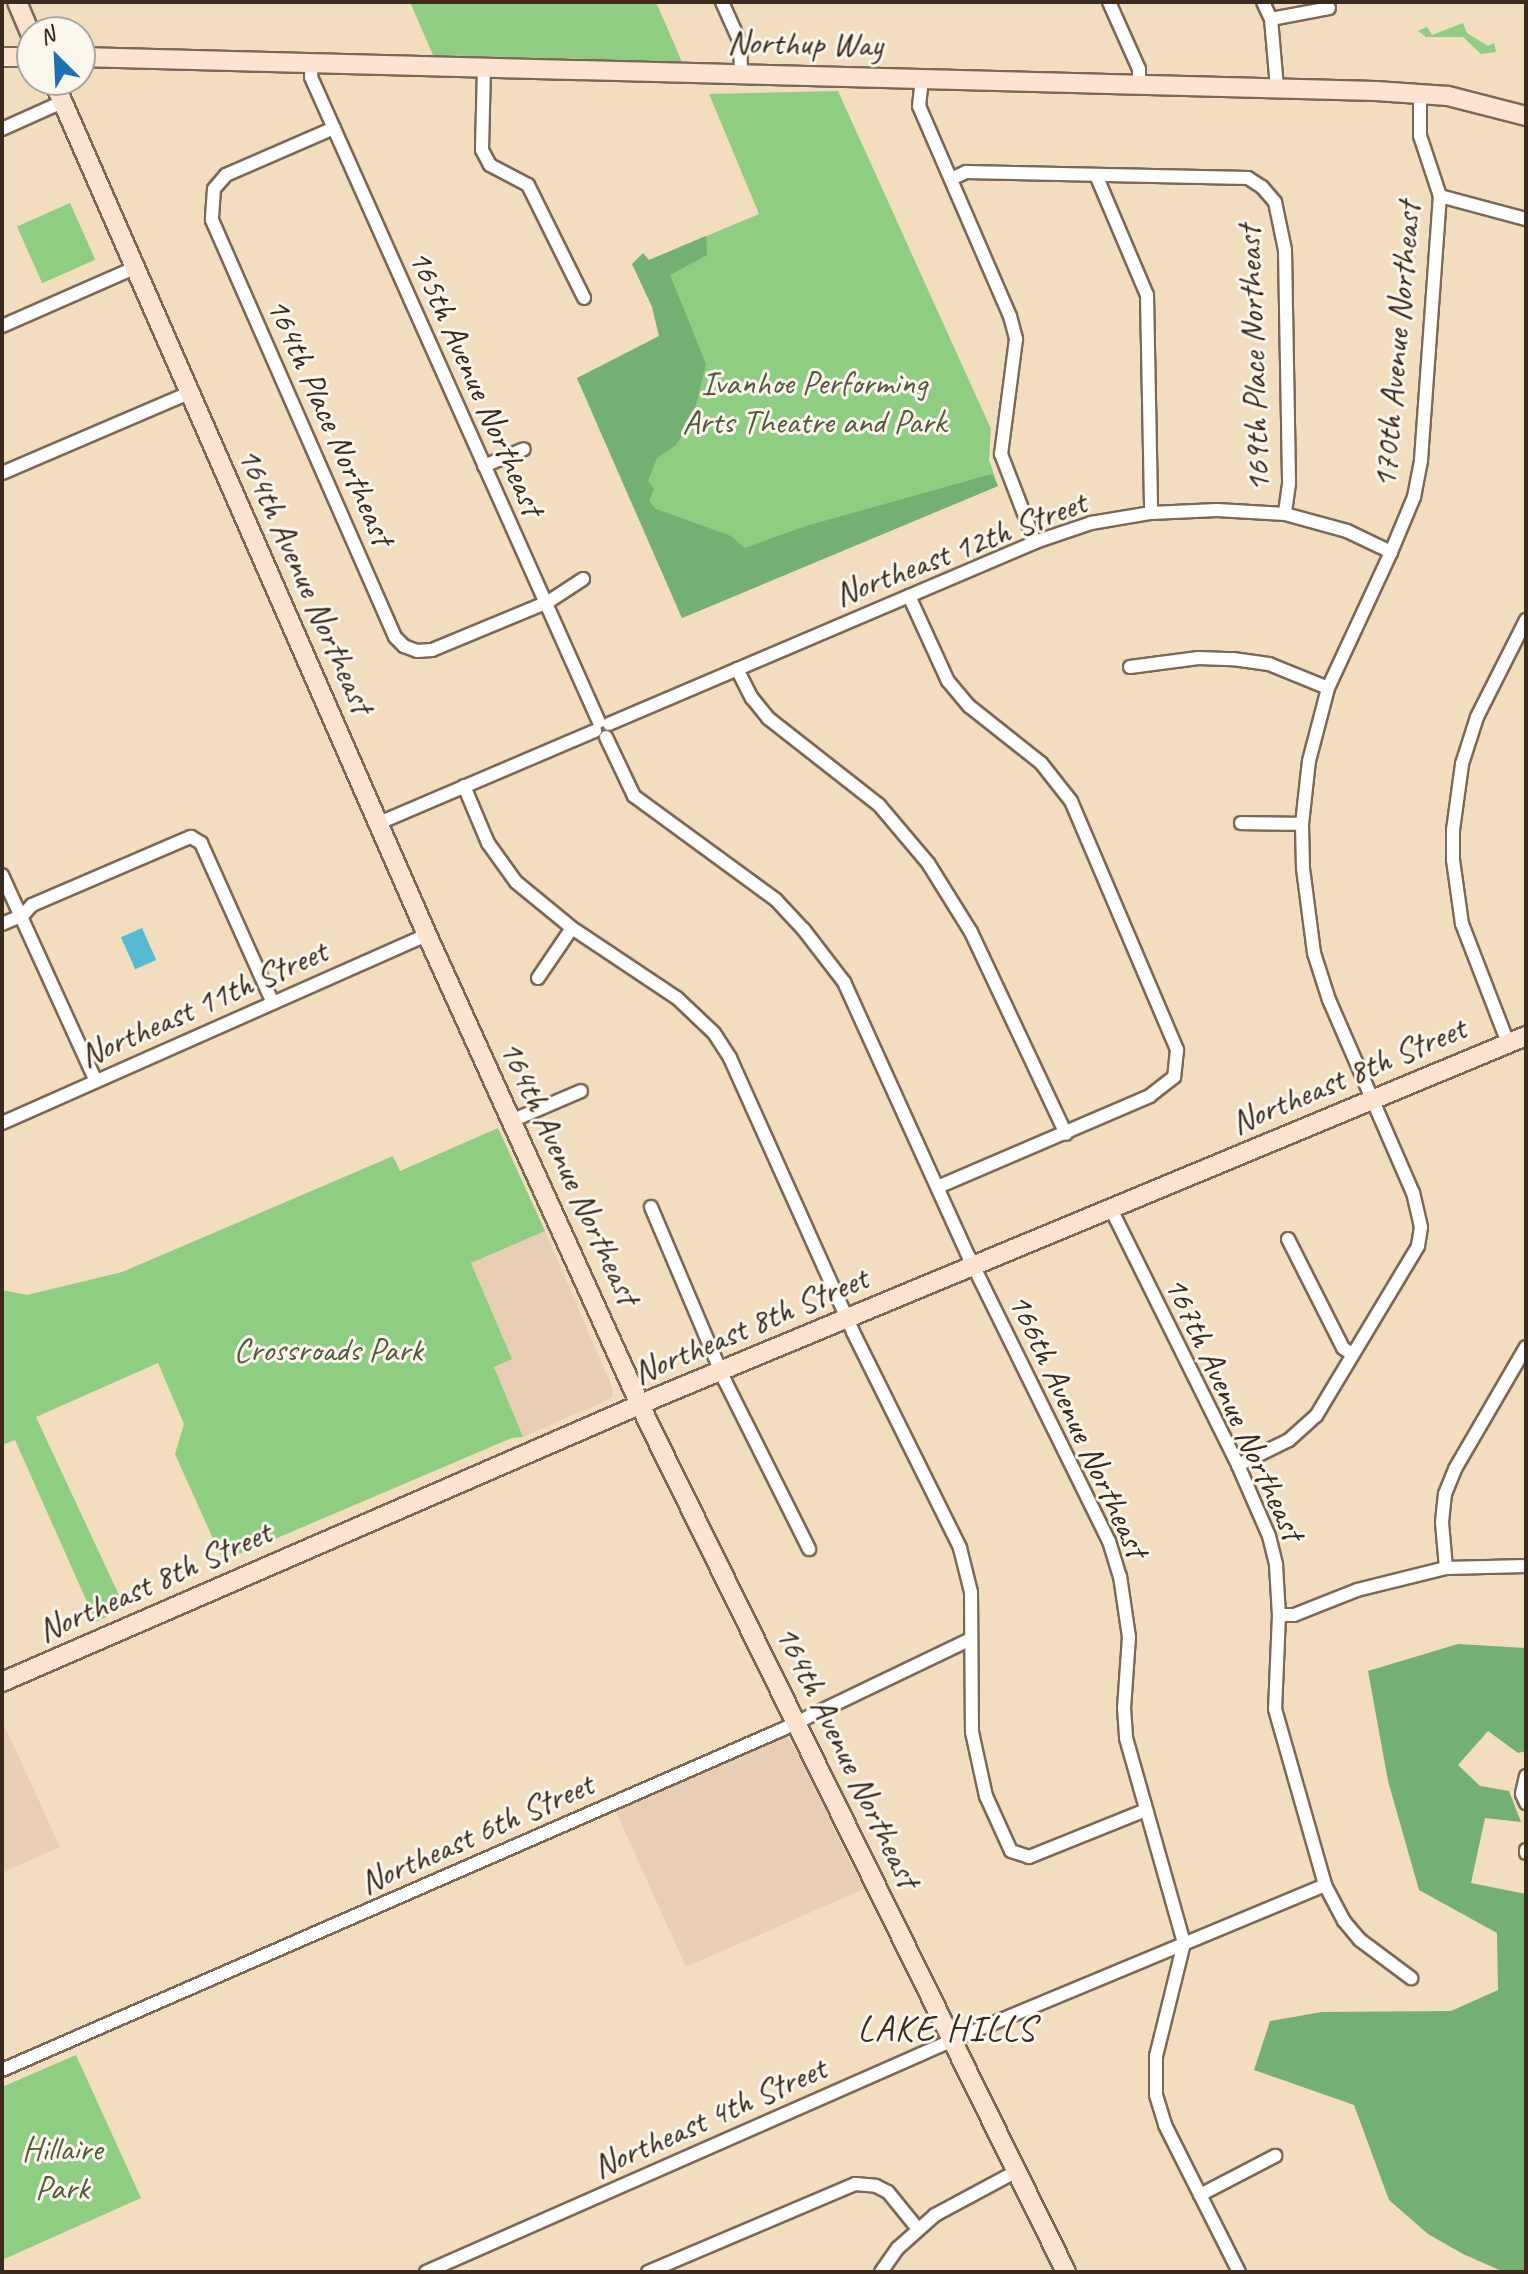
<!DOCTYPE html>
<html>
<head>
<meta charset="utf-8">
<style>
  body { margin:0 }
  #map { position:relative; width:1528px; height:2274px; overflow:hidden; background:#f3ddbf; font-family:Caveat,sans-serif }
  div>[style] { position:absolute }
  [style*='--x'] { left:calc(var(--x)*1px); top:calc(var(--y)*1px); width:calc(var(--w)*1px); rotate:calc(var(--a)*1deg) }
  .built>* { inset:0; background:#e9ceb6 }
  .green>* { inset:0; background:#8fcd83; transform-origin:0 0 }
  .forest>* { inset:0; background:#73b071 }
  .water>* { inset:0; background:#54bbd1; transform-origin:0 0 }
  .roads { filter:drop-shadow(2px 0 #7b6956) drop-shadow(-2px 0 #7b6956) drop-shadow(0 2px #7b6956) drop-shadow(0 -2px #7b6956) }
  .street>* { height:12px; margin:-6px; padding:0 6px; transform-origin:6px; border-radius:6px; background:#fff }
  .secondary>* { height:18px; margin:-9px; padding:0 9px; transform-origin:9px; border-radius:9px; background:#fde4d1 }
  span { translate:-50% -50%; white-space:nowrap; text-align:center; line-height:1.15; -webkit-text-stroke:6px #fbf7ec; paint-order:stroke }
  .street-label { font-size:34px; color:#3b2a1e }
  .park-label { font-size:34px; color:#545b3c }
  .neighbourhood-label { font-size:36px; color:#3b2a1e; letter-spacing:2px }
  .frame { position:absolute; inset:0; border:4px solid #3b2a1e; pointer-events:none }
  .north { position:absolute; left:16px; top:16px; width:80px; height:80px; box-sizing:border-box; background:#fbf7ec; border:2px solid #aea59a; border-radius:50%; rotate:336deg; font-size:22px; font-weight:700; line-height:32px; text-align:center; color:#3b2a1e }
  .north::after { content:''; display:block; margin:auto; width:28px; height:36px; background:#1f6fb2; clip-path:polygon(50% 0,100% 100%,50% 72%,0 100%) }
</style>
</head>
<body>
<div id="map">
  <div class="built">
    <div style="clip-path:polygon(545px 1231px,613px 1389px,612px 1398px,523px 1437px,494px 1367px,512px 1359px,471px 1263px)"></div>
    <div style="clip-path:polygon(2px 1720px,60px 1847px,2px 1873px)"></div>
    <div style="clip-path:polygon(781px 1730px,794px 1747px,864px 1889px,686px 1967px,612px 1803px)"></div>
  </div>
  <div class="green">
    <div style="clip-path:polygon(410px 2px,656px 2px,682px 62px,433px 55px)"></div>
    <div style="clip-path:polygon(1463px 23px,1467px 33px,1488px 46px,1494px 43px,1496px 52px,1481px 54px,1463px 37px,1426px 37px,1418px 31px,1427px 27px,1432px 35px)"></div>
    <div style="clip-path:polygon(838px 91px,991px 429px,989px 460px,998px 486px,682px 618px,577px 378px,682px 334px,649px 260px,759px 214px,709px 94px)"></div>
    <div style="left:70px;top:203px;width:62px;height:58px;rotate:66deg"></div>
    <div style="clip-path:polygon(498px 1128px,545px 1231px,471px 1263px,512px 1359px,494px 1367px,523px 1437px,512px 1438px,223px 1561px,175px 1454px,184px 1424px,158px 1363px,36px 1417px,125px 1608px,96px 1622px,15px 1440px,2px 1445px,2px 1290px,27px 1295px,122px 1272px,393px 1156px,400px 1171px)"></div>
    <div style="clip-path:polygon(76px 2055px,141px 2198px,2px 2260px,2px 2087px)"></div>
  </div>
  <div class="forest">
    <div style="clip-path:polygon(706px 236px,707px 255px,670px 275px,706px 364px,692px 421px,676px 445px,657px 458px,648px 481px,654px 489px,649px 501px,656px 509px,731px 536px,745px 548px,806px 526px,992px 474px,998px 486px,682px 618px,577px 378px,659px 336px,652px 307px,632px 264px,643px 253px,649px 260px)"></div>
    <div style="clip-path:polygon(1458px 1644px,1526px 1648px,1526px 1751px,1518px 1753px,1488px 1731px,1458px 1765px,1480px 1786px,1509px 1791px,1521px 1822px,1485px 1818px,1471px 1883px,1526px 1894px,1526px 2272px,1504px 2272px,1463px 2254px,1428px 2234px,1389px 2200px,1354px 2105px,1254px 2070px,1270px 2021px,1322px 2012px,1451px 2011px,1498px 1990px,1497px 1933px,1419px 1890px,1388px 1781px,1368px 1671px)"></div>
  </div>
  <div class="water">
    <div style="left:142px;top:928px;width:35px;height:23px;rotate:66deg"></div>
  </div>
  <div class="roads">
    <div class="street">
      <div style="--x:722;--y:2;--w:44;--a:65.8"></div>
      <div style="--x:740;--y:42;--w:31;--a:88"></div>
      <div style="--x:1109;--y:2;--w:73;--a:65.9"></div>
      <div style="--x:1139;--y:69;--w:14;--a:90"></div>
      <div style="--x:1263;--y:2;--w:19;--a:65"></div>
      <div style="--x:1271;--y:19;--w:68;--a:85"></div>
      <div style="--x:1271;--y:19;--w:59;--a:-10.7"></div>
      <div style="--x:312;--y:62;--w:15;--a:94"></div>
      <div style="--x:311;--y:77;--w:706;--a:65.94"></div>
      <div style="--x:484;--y:67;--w:83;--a:91.4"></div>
      <div style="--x:482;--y:150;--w:17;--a:62"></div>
      <div style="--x:490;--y:165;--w:43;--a:27.8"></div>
      <div style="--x:528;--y:185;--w:126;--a:63.6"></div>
      <div style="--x:922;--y:78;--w:28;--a:96"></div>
      <div style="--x:919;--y:106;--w:229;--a:66.6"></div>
      <div style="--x:1010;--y:316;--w:24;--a:75"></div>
      <div style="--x:1016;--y:339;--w:116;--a:97.4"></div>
      <div style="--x:1001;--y:454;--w:94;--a:68.9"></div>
      <div style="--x:334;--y:128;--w:118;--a:156.5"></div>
      <div style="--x:226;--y:175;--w:18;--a:131"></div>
      <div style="--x:214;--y:189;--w:31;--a:94"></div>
      <div style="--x:212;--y:220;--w:455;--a:66.3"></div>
      <div style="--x:395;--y:637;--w:13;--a:45"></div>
      <div style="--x:404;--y:646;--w:14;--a:21"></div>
      <div style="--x:417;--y:651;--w:15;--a:-4"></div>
      <div style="--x:432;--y:650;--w:126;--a:-22.5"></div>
      <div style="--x:548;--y:602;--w:42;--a:-33.3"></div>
      <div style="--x:2;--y:129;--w:66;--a:-24.2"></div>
      <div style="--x:1096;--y:175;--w:130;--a:67"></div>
      <div style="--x:1147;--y:295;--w:218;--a:88.9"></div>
      <div style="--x:951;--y:179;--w:17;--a:-25"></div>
      <div style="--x:966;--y:172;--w:282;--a:1.2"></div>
      <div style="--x:1248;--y:178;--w:17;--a:33"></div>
      <div style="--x:1262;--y:187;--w:20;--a:49"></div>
      <div style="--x:1275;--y:202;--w:49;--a:78.2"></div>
      <div style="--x:1285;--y:250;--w:234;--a:89"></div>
      <div style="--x:1289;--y:484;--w:30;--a:98"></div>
      <div style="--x:1440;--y:196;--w:89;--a:15"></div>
      <div style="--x:2;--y:326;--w:144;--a:-23.7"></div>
      <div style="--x:484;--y:466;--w:43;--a:-23"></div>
      <div style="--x:2;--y:473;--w:203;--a:-23.2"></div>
      <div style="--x:909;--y:596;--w:94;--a:65.4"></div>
      <div style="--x:948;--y:681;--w:33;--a:50"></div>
      <div style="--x:969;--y:706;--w:92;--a:38.4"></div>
      <div style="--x:1041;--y:763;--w:48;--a:51.7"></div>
      <div style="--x:1071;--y:801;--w:271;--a:66.9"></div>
      <div style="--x:1177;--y:1050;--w:27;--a:96"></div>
      <div style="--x:1174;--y:1077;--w:31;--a:142"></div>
      <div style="--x:1150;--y:1096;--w:231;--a:156.8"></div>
      <div style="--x:1130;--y:667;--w:69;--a:-7.5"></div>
      <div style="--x:1198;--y:658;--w:35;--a:2"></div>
      <div style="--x:1233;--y:659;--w:36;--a:8"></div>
      <div style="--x:1269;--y:664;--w:64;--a:22.1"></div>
      <div style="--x:737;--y:669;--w:33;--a:63"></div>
      <div style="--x:752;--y:698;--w:26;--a:51"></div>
      <div style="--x:768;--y:718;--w:141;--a:38.1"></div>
      <div style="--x:879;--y:805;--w:76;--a:49.8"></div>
      <div style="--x:928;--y:863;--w:81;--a:58.1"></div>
      <div style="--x:971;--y:932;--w:223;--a:64.8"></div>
      <div style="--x:609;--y:724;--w:463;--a:-23.1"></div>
      <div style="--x:1035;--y:542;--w:59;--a:-18.7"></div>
      <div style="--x:1091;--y:523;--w:61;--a:-9.5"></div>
      <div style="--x:1151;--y:513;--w:66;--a:-2.6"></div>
      <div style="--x:1217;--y:510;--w:68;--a:3.4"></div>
      <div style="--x:1285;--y:514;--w:64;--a:15.3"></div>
      <div style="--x:1347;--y:531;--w:49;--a:25.5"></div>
      <div style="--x:606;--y:737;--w:65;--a:64.6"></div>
      <div style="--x:634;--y:796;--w:176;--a:36.2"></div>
      <div style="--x:776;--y:900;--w:41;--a:47"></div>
      <div style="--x:804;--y:930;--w:66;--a:52.4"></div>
      <div style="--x:844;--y:982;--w:302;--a:65.6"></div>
      <div style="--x:969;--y:1257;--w:317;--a:63.8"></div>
      <div style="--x:1109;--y:1541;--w:37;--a:73"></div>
      <div style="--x:1120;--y:1576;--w:62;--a:81.6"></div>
      <div style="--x:1129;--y:1637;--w:71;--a:94"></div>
      <div style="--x:1124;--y:1708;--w:30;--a:86"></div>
      <div style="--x:1126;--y:1738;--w:213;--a:74.2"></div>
      <div style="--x:1184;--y:1943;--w:116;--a:103.9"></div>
      <div style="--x:1156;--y:2056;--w:39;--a:90"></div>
      <div style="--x:1156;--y:2095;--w:31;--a:73"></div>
      <div style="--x:1165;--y:2125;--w:165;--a:63.3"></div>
      <div style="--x:464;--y:786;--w:62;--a:67.2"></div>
      <div style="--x:488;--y:843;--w:48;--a:54.3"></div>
      <div style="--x:516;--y:882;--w:72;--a:39.4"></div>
      <div style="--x:572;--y:928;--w:126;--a:33.7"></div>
      <div style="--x:677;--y:998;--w:51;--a:43.4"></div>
      <div style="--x:714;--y:1033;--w:30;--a:57"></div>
      <div style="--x:730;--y:1058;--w:300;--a:65.8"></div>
      <div style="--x:853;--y:1332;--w:241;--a:63.6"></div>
      <div style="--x:960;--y:1548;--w:45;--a:76"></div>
      <div style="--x:971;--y:1592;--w:140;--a:89.6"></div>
      <div style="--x:972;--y:1732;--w:66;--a:77.7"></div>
      <div style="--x:986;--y:1796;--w:60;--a:65.6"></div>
      <div style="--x:1011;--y:1851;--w:19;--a:18"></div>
      <div style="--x:1029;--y:1857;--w:126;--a:-21.9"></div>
      <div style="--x:379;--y:823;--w:235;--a:-23.1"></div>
      <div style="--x:1241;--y:823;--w:61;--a:0.9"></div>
      <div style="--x:2;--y:875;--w:226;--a:65.5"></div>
      <div style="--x:2;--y:924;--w:23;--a:-23"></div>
      <div style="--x:23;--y:915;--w:13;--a:-48"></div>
      <div style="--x:32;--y:905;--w:173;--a:-23.2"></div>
      <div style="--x:191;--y:837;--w:12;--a:31"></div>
      <div style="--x:201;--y:843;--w:175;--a:65.8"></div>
      <div style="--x:538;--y:978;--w:60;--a:-55.8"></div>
      <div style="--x:1508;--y:1043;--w:128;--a:-111.1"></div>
      <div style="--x:1462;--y:924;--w:65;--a:-98"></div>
      <div style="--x:1453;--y:860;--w:30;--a:-90"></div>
      <div style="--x:1453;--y:830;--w:67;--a:-82.2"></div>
      <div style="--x:1462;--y:764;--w:49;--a:-72.3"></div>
      <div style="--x:1477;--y:717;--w:109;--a:-63.2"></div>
      <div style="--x:511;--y:1121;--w:76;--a:-23.2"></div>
      <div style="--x:2;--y:1123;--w:465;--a:-23.9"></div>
      <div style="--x:651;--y:1207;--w:189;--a:67"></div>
      <div style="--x:725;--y:1381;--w:188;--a:63.4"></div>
      <div style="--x:1111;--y:1209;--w:286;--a:63.6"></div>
      <div style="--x:1238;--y:1465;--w:77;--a:66.4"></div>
      <div style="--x:1269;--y:1536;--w:30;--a:76"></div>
      <div style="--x:1276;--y:1565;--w:50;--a:86.6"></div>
      <div style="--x:1279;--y:1615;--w:94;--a:92.4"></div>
      <div style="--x:1275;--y:1709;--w:183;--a:74.1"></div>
      <div style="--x:1325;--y:1885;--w:41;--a:62.2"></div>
      <div style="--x:1344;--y:1921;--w:25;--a:50"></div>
      <div style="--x:1360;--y:1940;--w:64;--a:36.7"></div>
      <div style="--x:1288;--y:1239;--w:122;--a:63.2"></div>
      <div style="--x:1343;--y:1348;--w:11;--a:34"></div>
      <div style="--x:1238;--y:1465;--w:57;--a:-26.1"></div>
      <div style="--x:1289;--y:1440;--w:36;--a:-42"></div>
      <div style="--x:1316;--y:1416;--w:198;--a:-59"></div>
      <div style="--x:1418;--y:1246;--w:19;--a:-81"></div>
      <div style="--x:1421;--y:1227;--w:35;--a:-103"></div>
      <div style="--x:1413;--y:1193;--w:210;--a:-113.5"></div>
      <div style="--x:1329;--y:1000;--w:49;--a:-107.7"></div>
      <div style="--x:1314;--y:953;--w:86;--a:-97.4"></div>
      <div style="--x:1303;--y:868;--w:44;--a:-91.3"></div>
      <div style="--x:1302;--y:824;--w:63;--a:-83.7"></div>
      <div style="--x:1309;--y:761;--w:75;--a:-75.4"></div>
      <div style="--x:1328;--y:688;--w:150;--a:-65.1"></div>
      <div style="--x:1391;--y:552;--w:60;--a:-67.3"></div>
      <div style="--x:1414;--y:497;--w:38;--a:-79"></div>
      <div style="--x:1421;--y:460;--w:265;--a:-85.9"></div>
      <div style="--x:1440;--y:196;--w:63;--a:-108.4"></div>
      <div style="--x:1420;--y:136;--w:42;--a:-90"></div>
      <div style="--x:1446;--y:1568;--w:46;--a:-95"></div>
      <div style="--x:1442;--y:1522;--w:28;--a:-84"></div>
      <div style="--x:1445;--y:1494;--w:27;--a:-68"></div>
      <div style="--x:1455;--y:1469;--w:141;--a:-59.8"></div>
      <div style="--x:1279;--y:1615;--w:15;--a:0"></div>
      <div style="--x:1294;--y:1615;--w:68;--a:-21.6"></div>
      <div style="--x:1357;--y:1590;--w:92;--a:-13.9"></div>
      <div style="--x:1446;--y:1568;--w:80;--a:-1.4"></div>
      <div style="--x:1526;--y:1776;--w:18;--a:103"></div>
      <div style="--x:1522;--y:1794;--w:10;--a:66"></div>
      <div style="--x:1526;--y:1850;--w:3;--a:90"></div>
      <div style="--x:2;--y:2070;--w:850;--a:-23.58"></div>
      <div style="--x:781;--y:1730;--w:208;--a:-25.6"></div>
      <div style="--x:1200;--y:2195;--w:85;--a:-27.5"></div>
      <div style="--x:426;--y:2272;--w:576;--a:-23.76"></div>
      <div style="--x:953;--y:2040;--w:403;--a:-22.6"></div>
      <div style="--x:648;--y:2272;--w:225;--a:-23"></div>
      <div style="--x:855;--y:2184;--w:21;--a:5"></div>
      <div style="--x:876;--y:2186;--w:13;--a:27"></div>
      <div style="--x:888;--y:2192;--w:48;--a:51"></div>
      <div style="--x:881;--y:2272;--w:29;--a:-55"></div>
      <div style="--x:898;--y:2248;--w:50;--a:-41.7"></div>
      <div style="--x:935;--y:2215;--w:93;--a:-28.2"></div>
    </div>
    <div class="secondary">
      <div style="--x:17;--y:2;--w:39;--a:67"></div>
      <div style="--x:2;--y:57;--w:30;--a:0"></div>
      <div style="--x:80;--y:57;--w:1296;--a:1.5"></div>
      <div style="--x:1376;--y:91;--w:72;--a:4"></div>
      <div style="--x:1448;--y:96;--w:81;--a:14.4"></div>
      <div style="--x:53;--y:80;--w:933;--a:66.37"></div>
      <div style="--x:427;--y:935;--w:535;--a:65.59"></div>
      <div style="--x:648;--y:1422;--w:947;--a:63.81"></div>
      <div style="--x:2;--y:1682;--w:712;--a:-23.5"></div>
      <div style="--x:655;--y:1398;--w:943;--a:-22.57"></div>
    </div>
  </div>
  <div class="street-label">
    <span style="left:805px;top:43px;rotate:1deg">Northup Way</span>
    <span style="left:1396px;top:345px;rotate:-85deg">170th Avenue Northeast</span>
    <span style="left:1253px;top:359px;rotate:-92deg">169th Place Northeast</span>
    <span style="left:477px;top:382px;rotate:66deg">165th Avenue Northeast</span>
    <span style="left:331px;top:421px;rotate:66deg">164th Place Northeast</span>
    <span style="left:960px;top:548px;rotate:-21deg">Northeast 12th Street</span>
    <span style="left:306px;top:580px;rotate:66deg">164th Avenue Northeast</span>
    <span style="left:203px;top:1003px;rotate:-24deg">Northeast 11th Street</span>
    <span style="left:1348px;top:1075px;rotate:-23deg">Northeast 8th Street</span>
    <span style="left:570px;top:1172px;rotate:65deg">164th Avenue Northeast</span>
    <span style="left:750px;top:1325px;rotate:-23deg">Northeast 8th Street</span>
    <span style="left:1235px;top:1408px;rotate:65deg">167th Avenue Northeast</span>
    <span style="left:1079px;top:1425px;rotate:65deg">166th Avenue Northeast</span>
    <span style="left:154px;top:1581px;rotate:-24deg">Northeast 8th Street</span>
    <span style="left:848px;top:1756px;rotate:64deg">164th Avenue Northeast</span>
    <span style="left:476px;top:1833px;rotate:-24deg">Northeast 6th Street</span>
    <span style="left:709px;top:2117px;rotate:-24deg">Northeast 4th Street</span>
  </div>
  <div class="park-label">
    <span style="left:814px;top:402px">Ivanhoe Performing<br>Arts Theatre and Park</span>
    <span style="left:328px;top:1350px">Crossroads Park</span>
    <span style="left:62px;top:2168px">Hillaire<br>Park</span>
  </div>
  <div class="neighbourhood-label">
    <span style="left:947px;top:2029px">LAKE HILLS</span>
  </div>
  <div class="frame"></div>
  <div class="north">N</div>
</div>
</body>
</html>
